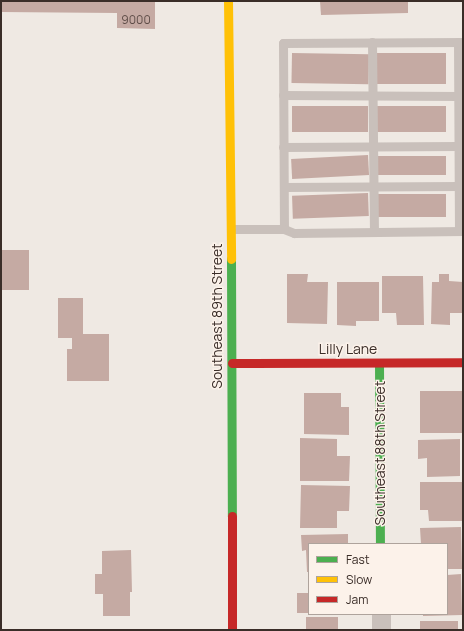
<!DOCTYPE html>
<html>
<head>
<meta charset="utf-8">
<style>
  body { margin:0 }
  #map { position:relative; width:464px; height:631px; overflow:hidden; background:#efe9e3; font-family:Manrope,sans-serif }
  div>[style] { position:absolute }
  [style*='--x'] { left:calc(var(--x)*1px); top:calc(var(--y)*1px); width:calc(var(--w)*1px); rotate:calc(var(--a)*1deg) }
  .building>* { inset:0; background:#c5aaa3; transform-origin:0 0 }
  .lane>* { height:9px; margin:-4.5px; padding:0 4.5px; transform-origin:4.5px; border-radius:4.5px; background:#c9c0bb }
  .street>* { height:19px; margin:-9.5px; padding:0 9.5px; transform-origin:9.5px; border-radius:9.5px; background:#c9c0bb }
  .fast>* { height:9px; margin:-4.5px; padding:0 4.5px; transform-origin:4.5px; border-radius:4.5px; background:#4caf50 }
  .slow>* { height:9px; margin:-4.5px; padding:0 4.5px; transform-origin:4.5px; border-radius:4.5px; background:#ffc107 }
  .jam>* { height:9px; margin:-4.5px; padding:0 4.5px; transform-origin:4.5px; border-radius:4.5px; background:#c62828 }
  span { translate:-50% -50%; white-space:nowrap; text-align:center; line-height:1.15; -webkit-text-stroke:3px #fcf2ea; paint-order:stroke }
  .number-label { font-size:12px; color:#5d4c47 }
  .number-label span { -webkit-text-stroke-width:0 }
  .street-label { font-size:14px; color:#3a2d28 }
  .frame { position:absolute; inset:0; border:2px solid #3a2d28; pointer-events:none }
  .legend { position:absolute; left:308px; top:543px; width:140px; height:72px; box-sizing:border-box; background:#fcf2ea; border:1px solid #aea39c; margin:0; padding:5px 7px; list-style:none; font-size:12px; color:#3a2d28 }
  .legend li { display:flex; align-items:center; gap:8px; height:20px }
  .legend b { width:20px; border:1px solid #aea39c }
</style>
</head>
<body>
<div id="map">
  <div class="building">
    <div style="clip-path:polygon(1px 1px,155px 1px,155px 29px,117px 28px,117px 13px,1px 12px)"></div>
    <div style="clip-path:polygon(320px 1px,408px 1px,408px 13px,321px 15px)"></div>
    <div style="left:292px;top:53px;width:77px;height:30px;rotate:1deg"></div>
    <div style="left:446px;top:53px;width:31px;height:70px;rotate:90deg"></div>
    <div style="left:292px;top:106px;width:76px;height:26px"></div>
    <div style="left:376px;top:106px;width:70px;height:26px"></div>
    <div style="left:368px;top:155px;width:20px;height:77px;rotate:87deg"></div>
    <div style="left:377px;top:156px;width:69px;height:19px"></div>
    <div style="left:368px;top:193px;width:23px;height:76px;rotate:88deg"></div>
    <div style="left:376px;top:194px;width:70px;height:23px"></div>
    <div style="left:1px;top:250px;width:28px;height:40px"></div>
    <div style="clip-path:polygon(287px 274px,308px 274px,307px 282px,328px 282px,327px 324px,287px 323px)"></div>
    <div style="clip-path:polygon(439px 274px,449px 274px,449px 281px,463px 282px,463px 313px,450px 313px,450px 325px,431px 324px,432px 282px,439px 282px)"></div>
    <div style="clip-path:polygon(382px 276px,423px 276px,424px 325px,397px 325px,396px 313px,382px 313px)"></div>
    <div style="clip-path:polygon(337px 282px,379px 282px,379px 321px,356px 321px,356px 326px,337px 325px)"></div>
    <div style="clip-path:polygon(58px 298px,83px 298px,83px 334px,109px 334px,109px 381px,67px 381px,67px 349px,72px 349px,72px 338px,58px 338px)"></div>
    <div style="left:420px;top:391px;width:43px;height:42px"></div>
    <div style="clip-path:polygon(304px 393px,341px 393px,341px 407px,349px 407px,349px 435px,304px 434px)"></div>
    <div style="clip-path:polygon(300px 438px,337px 439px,337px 456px,350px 456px,349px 481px,300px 481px)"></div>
    <div style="clip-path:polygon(460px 439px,460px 476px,427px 477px,427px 458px,418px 459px,418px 440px)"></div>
    <div style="clip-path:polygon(420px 482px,463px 482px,463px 521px,429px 521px,428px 510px,420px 510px)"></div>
    <div style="clip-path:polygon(301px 485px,350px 486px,349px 511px,337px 511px,337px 528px,300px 528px)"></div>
    <div style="clip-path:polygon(461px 527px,462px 569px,447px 569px,447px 544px,421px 544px,420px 528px)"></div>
    <div style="clip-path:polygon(348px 534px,348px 544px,309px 544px,309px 572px,307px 572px,306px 550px,302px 551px,301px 535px)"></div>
    <div style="clip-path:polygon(131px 550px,132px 592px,130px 592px,130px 616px,103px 616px,103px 594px,95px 594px,95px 574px,102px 574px,102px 551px)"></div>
    <div style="clip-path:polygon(461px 574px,462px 615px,423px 616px,423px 614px,447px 614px,447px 575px)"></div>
    <div style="left:297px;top:593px;width:12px;height:20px"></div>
    <div style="left:306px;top:617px;width:32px;height:13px"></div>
    <div style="left:420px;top:621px;width:38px;height:9px"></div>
  </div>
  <div class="lane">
    <div style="--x:372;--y:42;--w:190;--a:89.4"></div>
    <div style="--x:458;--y:42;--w:189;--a:89.7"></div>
    <div style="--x:463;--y:42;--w:180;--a:179.7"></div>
    <div style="--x:283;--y:43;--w:186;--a:89.7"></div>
    <div style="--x:284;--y:229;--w:11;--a:22"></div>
    <div style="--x:294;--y:233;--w:169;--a:-0.7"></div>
    <div style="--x:283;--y:95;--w:175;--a:0.3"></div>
    <div style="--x:283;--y:147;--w:175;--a:-0.3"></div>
    <div style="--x:284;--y:187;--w:175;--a:-0.3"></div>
    <div style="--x:231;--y:229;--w:53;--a:0"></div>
  </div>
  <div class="street">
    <div style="--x:381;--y:614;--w:16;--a:90"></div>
  </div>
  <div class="fast">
    <div style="--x:231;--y:259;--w:257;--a:89.8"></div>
    <div style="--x:379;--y:363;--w:181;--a:89.7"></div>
  </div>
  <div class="slow">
    <div style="--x:228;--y:1;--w:258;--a:89.3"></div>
  </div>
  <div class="jam">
    <div style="--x:232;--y:363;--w:231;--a:-0.2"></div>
    <div style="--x:232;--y:516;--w:114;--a:90"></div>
  </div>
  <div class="number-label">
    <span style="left:136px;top:20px">9000</span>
  </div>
  <div class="street-label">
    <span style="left:217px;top:316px;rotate:-90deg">Southeast 89th Street</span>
    <span style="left:348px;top:349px">Lilly Lane</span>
    <span style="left:380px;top:453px;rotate:-90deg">Southeast 88th Street</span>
  </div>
  <div class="frame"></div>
  <ul class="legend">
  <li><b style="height:5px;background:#4caf50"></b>Fast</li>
  <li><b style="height:5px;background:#ffc107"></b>Slow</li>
  <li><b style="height:5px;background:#c62828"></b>Jam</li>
  </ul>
</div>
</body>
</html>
